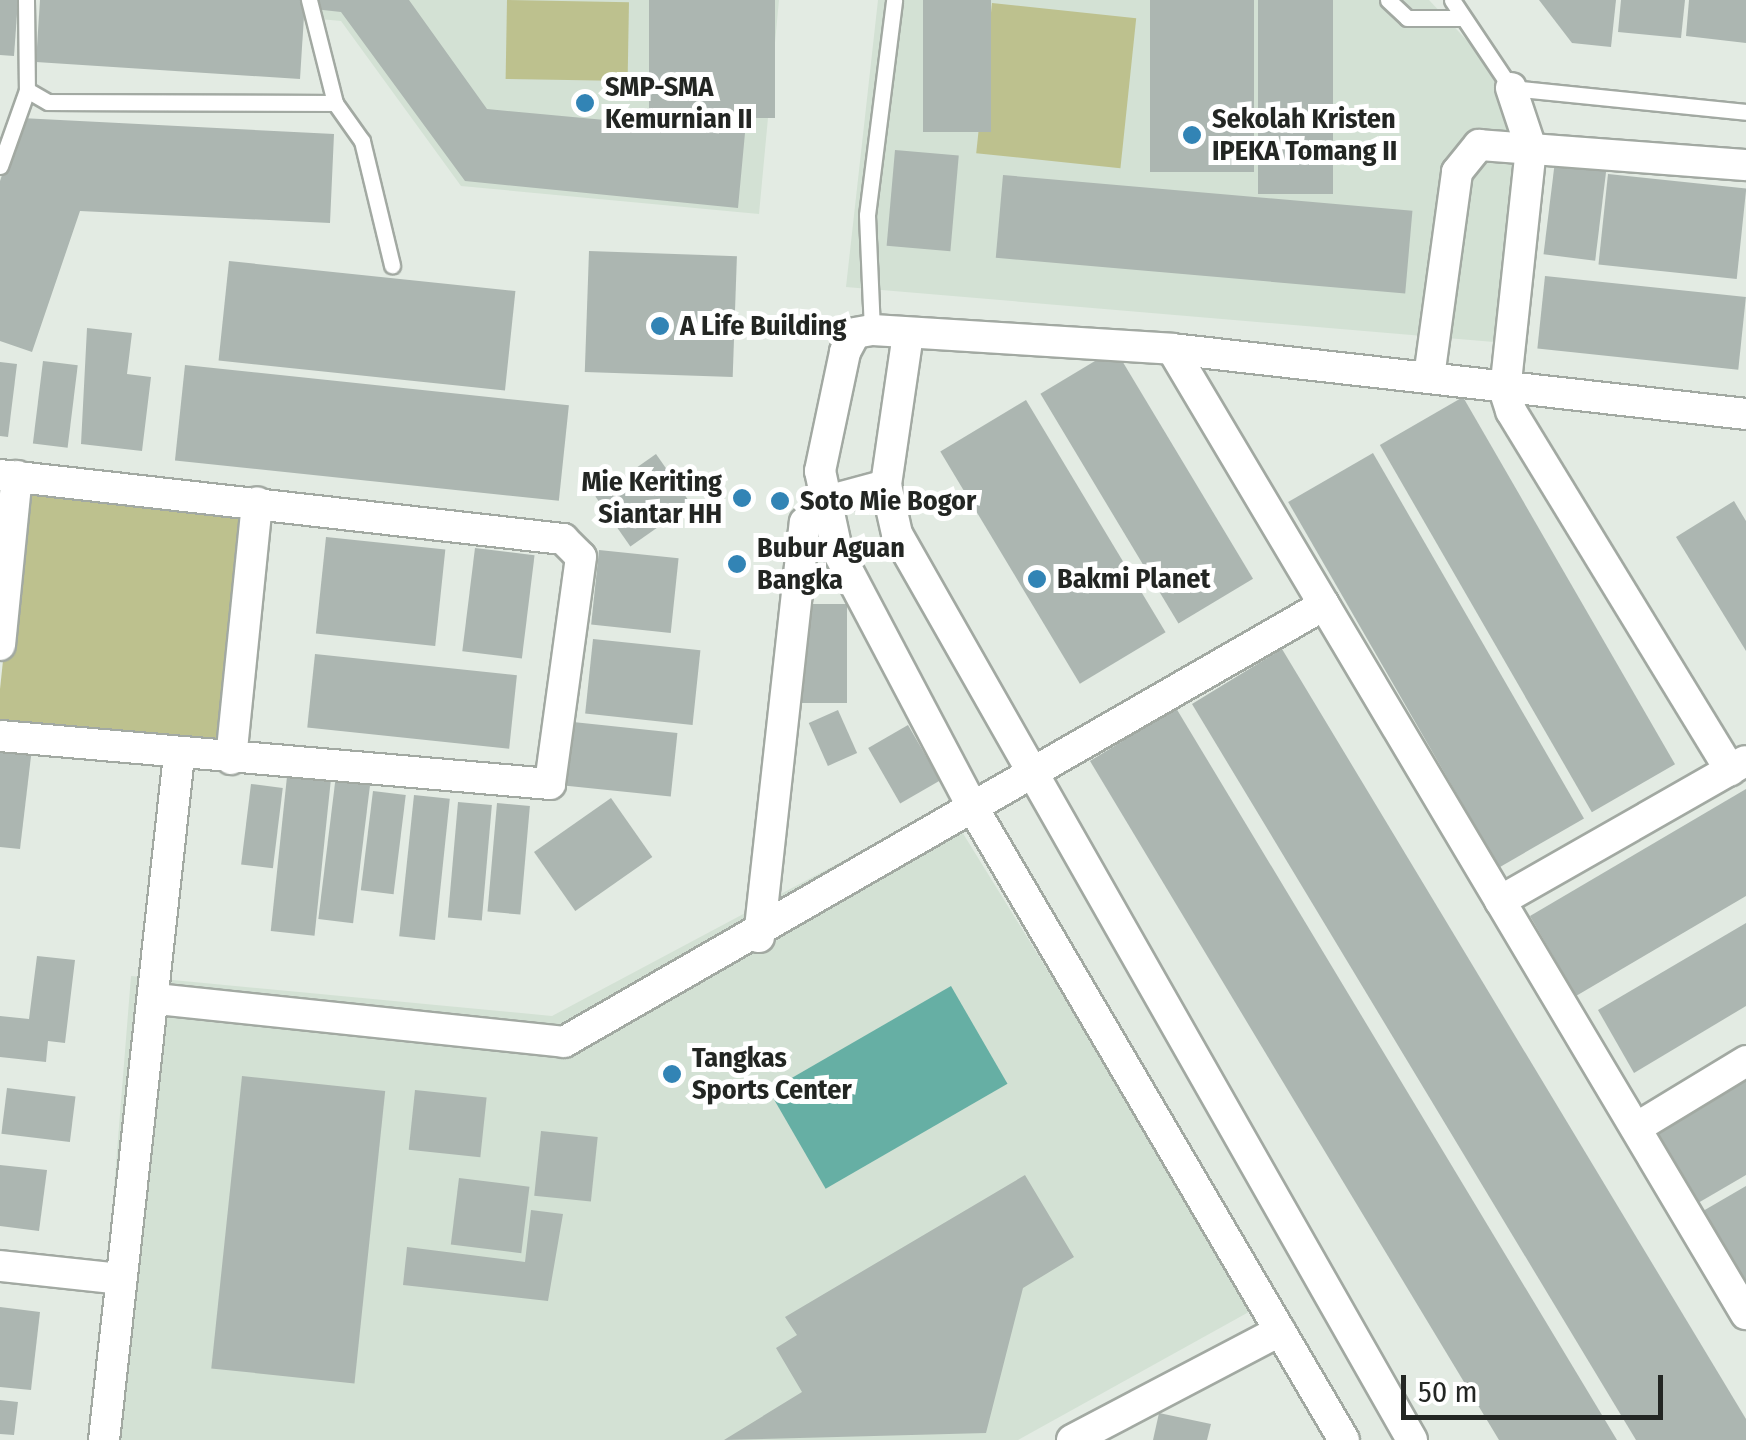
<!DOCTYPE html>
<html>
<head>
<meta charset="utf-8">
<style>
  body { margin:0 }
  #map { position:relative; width:1746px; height:1440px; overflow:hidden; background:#e3ebe3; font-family:"Fira Sans Condensed",sans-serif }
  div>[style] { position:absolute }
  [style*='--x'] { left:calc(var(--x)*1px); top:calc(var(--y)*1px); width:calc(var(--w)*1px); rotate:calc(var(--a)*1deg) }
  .built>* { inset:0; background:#d3e1d4 }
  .green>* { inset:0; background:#bdc18e; transform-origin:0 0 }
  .water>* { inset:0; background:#66afa4; transform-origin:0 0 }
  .building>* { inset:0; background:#acb6b1; transform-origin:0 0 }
  .roads { filter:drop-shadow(2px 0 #a2a9a2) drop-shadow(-2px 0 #a2a9a2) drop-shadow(0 2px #a2a9a2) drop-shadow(0 -2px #a2a9a2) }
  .service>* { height:15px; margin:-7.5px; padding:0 7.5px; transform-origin:7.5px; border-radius:7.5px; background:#fff }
  .minor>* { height:30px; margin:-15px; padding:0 15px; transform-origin:15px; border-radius:15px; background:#fff }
  .dots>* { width:28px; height:28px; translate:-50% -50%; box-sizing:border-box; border:5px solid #fff; border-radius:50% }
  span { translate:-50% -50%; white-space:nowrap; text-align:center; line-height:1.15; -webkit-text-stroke:10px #fff; paint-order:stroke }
  .poi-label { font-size:28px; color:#232623; font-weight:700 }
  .left { translate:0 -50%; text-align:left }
  .right { translate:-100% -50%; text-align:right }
  .scale { position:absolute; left:1401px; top:1375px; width:262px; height:45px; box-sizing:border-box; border:5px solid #232623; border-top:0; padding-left:12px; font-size:30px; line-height:35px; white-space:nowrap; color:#232623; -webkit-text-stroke:8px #fff; paint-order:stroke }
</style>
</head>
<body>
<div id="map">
  <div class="built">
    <div style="clip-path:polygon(310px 0,779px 0,759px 214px,461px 186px,341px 21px,309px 18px)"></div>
    <div style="clip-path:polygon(878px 0,1429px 0,1521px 98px,1494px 342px,846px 287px)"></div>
    <div style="clip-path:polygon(946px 806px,1256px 1308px,1018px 1440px,94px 1440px,131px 976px,552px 1016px)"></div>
  </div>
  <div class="green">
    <div style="left:507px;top:0;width:122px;height:79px;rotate:1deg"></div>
    <div style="left:992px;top:3px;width:145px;height:151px;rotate:6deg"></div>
    <div style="left:22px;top:480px;width:231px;height:249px;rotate:6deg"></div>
  </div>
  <div class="water">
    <div style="left:951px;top:986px;width:113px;height:210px;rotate:60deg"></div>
  </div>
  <div class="building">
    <div style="clip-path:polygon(0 0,18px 0,14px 56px,0 55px)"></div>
    <div style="clip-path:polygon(40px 0,305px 0,300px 79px,36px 62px)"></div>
    <div style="clip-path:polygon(314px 0,409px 0,487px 109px,745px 133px,738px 208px,465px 181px,341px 12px,314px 9px)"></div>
    <div style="left:649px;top:0;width:126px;height:118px"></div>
    <div style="left:923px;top:0;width:68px;height:132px"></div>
    <div style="left:1150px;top:0;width:104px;height:172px"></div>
    <div style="left:1258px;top:0;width:75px;height:194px"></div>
    <div style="clip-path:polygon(1539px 0,1616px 0,1611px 47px,1572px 43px)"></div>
    <div style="clip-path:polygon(1621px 0,1685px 0,1681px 38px,1618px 32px)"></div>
    <div style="clip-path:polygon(1689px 0,1746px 0,1746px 43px,1686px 36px)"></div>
    <div style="clip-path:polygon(21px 118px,334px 134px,330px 223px,80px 211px,32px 352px,0 341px,0 181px)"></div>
    <div style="left:895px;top:150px;width:64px;height:96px;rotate:5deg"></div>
    <div style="left:1555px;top:161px;width:52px;height:94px;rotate:7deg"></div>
    <div style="left:1608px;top:174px;width:139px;height:91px;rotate:6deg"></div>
    <div style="left:1003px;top:175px;width:411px;height:83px;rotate:5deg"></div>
    <div style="left:589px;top:251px;width:148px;height:121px;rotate:2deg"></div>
    <div style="left:229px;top:261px;width:288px;height:100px;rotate:6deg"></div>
    <div style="left:1545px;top:276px;width:202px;height:73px;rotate:6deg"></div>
    <div style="clip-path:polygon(87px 328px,132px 333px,127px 374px,151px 377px,142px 451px,81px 444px)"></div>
    <div style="left:1115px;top:349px;width:268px;height:87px;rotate:59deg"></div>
    <div style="left:43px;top:361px;width:35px;height:83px;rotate:7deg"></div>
    <div style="clip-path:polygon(0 362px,17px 364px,8px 437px,0 436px)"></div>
    <div style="left:185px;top:365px;width:386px;height:96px;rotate:6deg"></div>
    <div style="left:1463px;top:397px;width:424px;height:96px;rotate:60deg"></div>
    <div style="left:1026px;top:400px;width:271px;height:100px;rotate:59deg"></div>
    <div style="left:1373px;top:453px;width:422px;height:98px;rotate:60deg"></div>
    <div style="left:656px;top:454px;width:61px;height:74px;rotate:55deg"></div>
    <div style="clip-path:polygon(1734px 501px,1746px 521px,1746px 651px,1676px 537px)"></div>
    <div style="left:326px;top:537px;width:120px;height:97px;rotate:6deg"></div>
    <div style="left:475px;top:548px;width:60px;height:104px;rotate:7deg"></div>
    <div style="left:599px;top:550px;width:80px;height:75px;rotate:6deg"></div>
    <div style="left:799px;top:604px;width:48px;height:99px"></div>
    <div style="left:593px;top:639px;width:108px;height:75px;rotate:6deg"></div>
    <div style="clip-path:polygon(1282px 649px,1746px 1419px,1746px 1440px,1636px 1440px,1192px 704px)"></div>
    <div style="left:315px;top:654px;width:203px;height:74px;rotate:6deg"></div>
    <div style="clip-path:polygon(1176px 708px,1287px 892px,1617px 1440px,1499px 1440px,1295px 1102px,1090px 761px)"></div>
    <div style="left:838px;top:710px;width:47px;height:32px;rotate:66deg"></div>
    <div style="left:573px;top:722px;width:105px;height:64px;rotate:6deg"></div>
    <div style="left:908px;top:725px;width:64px;height:46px;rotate:60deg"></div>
    <div style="clip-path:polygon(0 744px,32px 748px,20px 849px,0 847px)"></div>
    <div style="left:288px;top:767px;width:44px;height:165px;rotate:6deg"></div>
    <div style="left:336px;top:775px;width:35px;height:145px;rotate:7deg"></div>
    <div style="left:251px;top:784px;width:32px;height:81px;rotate:7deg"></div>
    <div style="clip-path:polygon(1746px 789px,1746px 896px,1576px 996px,1530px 916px)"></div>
    <div style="left:373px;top:791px;width:33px;height:100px;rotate:7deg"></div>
    <div style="left:414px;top:795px;width:36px;height:142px;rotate:6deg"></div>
    <div style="left:611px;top:798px;width:72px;height:94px;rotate:55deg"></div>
    <div style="left:458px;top:802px;width:34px;height:116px;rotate:5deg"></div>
    <div style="left:497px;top:803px;width:33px;height:109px;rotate:5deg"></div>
    <div style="clip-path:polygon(1746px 923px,1746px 1006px,1634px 1073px,1598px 1010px)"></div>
    <div style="clip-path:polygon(37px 956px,75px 960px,65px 1043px,48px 1041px,46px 1062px,0 1057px,0 1016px,29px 1019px)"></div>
    <div style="clip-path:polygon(1746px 1073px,1746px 1175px,1698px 1203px,1654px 1127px)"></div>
    <div style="left:242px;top:1076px;width:144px;height:294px;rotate:6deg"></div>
    <div style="left:7px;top:1088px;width:69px;height:46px;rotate:7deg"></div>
    <div style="left:415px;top:1090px;width:72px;height:60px;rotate:6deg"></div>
    <div style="left:541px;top:1131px;width:57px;height:65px;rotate:6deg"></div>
    <div style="clip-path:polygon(0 1165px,47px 1170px,39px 1231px,0 1226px)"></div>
    <div style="clip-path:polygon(1025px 1175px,1074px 1257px,1023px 1288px,986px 1433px,724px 1440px,802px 1392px,776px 1348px,797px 1335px,785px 1317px)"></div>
    <div style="left:459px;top:1178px;width:71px;height:67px;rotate:7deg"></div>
    <div style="clip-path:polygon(1746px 1186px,1746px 1285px,1703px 1211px)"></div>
    <div style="clip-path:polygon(531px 1210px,563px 1214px,548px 1301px,403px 1285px,407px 1247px,525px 1262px)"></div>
    <div style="clip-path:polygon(0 1307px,40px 1312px,31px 1390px,0 1387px)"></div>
    <div style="clip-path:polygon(0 1400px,18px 1402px,14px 1435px,0 1434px)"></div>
    <div style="clip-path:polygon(1159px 1413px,1211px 1424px,1207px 1440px,1153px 1440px)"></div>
  </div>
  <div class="roads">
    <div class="service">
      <div style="--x:26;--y:0;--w:90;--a:89.4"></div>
      <div style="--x:27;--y:90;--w:24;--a:30"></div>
      <div style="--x:48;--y:102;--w:287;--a:0.2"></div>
      <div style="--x:309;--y:0;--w:106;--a:75.8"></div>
      <div style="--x:335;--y:103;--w:47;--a:54.6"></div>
      <div style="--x:362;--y:141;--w:128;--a:76.4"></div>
      <div style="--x:1388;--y:0;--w:26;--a:43"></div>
      <div style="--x:1407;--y:18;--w:53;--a:0"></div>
      <div style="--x:1452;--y:0;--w:106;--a:56.2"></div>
      <div style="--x:1511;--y:88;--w:236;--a:5.8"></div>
      <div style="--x:0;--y:166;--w:81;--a:-70.4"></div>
      <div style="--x:872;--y:330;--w:115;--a:-92.5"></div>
      <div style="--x:867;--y:215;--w:217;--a:-82.8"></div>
    </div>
    <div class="minor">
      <div style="--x:1511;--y:88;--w:63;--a:71.6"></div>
      <div style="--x:1531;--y:148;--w:245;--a:96.1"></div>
      <div style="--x:1505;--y:392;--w:20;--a:72"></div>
      <div style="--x:1511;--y:411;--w:421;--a:58.6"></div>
      <div style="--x:908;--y:334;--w:153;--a:98.3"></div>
      <div style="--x:886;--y:485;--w:50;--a:77.3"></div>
      <div style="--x:897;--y:534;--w:1042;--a:60.38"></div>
      <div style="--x:1172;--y:349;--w:1123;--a:59.26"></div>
      <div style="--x:1429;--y:377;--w:207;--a:-82.2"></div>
      <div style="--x:1457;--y:172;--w:35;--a:-51"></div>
      <div style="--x:1479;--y:145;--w:268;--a:4.3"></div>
      <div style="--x:0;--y:475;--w:567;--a:6.49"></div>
      <div style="--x:563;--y:539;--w:25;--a:45"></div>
      <div style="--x:581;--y:557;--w:229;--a:97.8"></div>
      <div style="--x:550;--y:784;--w:552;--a:-175.01"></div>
      <div style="--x:0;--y:645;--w:170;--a:-84.3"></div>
      <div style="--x:231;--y:759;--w:258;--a:-84.2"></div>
      <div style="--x:1500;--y:901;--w:282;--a:-29.7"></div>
      <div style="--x:759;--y:937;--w:417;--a:-83.7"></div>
      <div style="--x:805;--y:523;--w:28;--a:-49"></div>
      <div style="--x:823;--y:502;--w:65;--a:-15.1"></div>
      <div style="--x:156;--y:999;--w:410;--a:6"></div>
      <div style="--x:564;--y:1042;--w:877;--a:-29.9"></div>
      <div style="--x:1636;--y:1128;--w:129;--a:-31.3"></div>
      <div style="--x:0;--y:1266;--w:122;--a:6.1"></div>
      <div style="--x:104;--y:1440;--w:689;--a:-83.75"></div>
      <div style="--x:1072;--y:1440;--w:235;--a:-27.7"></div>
      <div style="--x:1344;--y:1440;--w:733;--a:-120.41"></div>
      <div style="--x:973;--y:808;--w:292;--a:-117.8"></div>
      <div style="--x:837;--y:550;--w:81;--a:-102.1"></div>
      <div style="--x:820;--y:471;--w:122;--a:-78.1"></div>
      <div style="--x:845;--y:352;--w:21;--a:-62"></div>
      <div style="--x:855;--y:333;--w:17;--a:-10"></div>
      <div style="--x:872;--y:330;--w:301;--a:3.6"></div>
      <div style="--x:1172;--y:349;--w:578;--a:6.46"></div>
    </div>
  </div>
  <div class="dots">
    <div style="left:585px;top:103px;background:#3284b5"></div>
    <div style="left:1192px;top:135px;background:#3284b5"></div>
    <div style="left:660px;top:326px;background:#3284b5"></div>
    <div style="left:742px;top:498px;background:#3284b5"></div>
    <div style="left:780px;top:501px;background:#3284b5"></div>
    <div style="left:737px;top:564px;background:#3284b5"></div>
    <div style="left:1037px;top:579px;background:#3284b5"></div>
    <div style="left:672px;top:1074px;background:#3284b5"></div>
  </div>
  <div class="poi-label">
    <span class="left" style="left:605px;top:103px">SMP-SMA<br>Kemurnian II</span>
    <span class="left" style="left:1212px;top:135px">Sekolah Kristen<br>IPEKA Tomang II</span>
    <span class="left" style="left:680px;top:326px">A Life Building</span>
    <span class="right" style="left:722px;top:498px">Mie Keriting<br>Siantar HH</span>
    <span class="left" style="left:800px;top:501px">Soto Mie Bogor</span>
    <span class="left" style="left:757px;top:564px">Bubur Aguan<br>Bangka</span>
    <span class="left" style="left:1057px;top:579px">Bakmi Planet</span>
    <span class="left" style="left:692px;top:1074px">Tangkas<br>Sports Center</span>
  </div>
  <div class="scale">50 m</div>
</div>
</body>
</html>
